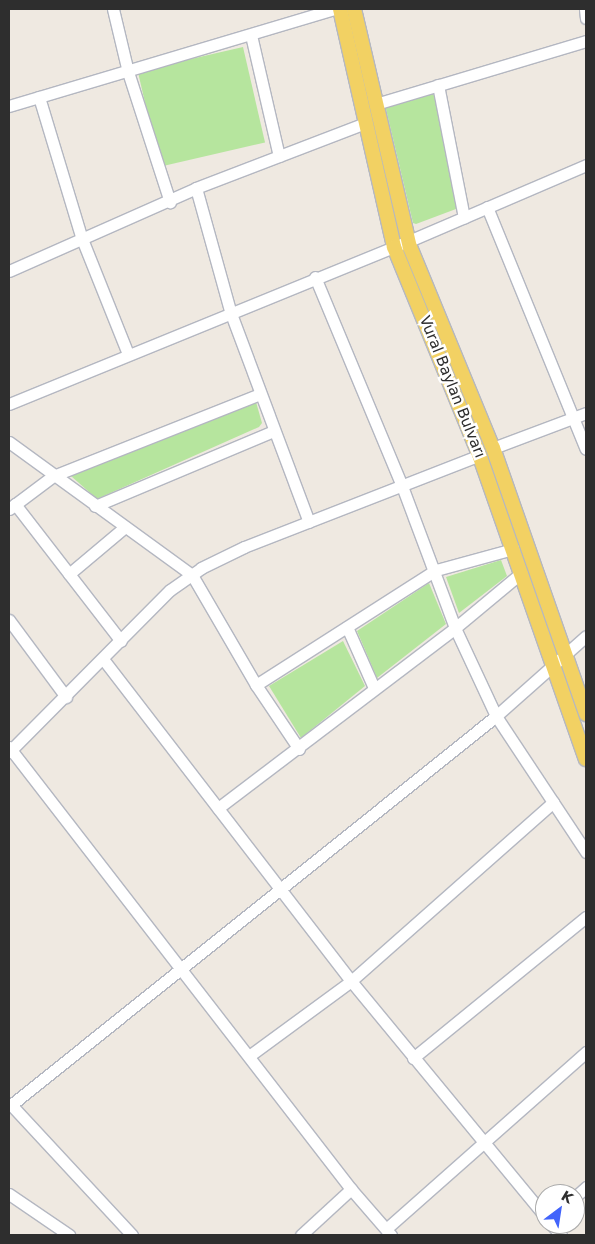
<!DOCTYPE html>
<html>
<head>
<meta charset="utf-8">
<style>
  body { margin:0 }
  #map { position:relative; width:595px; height:1244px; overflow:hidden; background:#efe9e1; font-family:"DejaVu Sans",sans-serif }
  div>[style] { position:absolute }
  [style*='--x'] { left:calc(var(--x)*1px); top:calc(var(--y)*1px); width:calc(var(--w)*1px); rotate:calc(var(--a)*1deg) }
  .green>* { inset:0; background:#b6e59e; transform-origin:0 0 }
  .roads { filter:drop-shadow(1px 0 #b4b7c1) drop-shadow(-1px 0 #b4b7c1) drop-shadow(0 1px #b4b7c1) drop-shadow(0 -1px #b4b7c1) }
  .minor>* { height:11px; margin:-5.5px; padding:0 5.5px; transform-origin:5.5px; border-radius:5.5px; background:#fff }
  .major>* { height:14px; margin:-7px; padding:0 7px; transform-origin:7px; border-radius:7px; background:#f2d163 }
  span { translate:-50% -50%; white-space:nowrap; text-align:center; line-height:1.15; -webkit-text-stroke:5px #fff; paint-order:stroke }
  .street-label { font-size:15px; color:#2e2e2e }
  .frame { position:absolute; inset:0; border:10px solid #2e2e2e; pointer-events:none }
  .north { position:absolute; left:535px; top:1184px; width:50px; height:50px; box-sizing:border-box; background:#fff; border:1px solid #ababab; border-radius:50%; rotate:31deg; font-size:14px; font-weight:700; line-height:20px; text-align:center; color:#2e2e2e }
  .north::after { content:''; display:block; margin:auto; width:18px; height:22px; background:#4264fb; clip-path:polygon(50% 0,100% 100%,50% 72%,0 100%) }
</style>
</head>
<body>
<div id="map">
  <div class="green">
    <div style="left:243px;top:47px;width:98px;height:108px;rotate:77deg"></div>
    <div style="clip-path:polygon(433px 92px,459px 204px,456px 209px,416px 224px,413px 223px,385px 105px)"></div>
    <div style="clip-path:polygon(256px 402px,262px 423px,259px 427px,97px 499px,71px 476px)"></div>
    <div style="clip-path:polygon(501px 560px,507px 576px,459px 613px,446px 577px)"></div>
    <div style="clip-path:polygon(429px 583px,446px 624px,377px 678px,357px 631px)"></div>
    <div style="clip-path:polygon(343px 641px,365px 686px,301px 738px,269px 686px)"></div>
  </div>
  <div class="roads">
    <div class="minor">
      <div style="--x:113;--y:9;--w:65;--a:76.6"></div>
      <div style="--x:128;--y:72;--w:137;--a:72.1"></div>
      <div style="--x:585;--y:9;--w:9;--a:84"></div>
      <div style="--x:251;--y:35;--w:124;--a:77"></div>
      <div style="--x:438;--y:85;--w:135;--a:78.9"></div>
      <div style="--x:39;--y:97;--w:148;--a:73.2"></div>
      <div style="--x:82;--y:239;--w:124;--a:68.2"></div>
      <div style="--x:376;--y:104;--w:219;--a:-16.7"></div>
      <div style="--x:9;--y:106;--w:340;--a:-16.6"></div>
      <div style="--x:196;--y:188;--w:128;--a:74.5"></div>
      <div style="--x:230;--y:311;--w:225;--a:69.5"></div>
      <div style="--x:487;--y:207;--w:261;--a:67.8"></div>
      <div style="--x:9;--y:271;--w:205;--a:-23.9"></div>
      <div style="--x:196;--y:188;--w:181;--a:-21"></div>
      <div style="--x:315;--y:277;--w:226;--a:67.4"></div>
      <div style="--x:402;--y:486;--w:152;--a:69.5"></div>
      <div style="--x:455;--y:628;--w:97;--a:65"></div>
      <div style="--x:496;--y:716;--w:163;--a:56.5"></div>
      <div style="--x:9;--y:404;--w:432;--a:-22.2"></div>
      <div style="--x:409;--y:241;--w:193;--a:-23.2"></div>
      <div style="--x:9;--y:442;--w:226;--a:36"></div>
      <div style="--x:192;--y:575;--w:127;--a:59.8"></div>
      <div style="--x:256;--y:685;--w:77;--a:56.1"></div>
      <div style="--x:493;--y:448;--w:99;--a:-20.6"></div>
      <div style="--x:15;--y:504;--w:173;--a:52.3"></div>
      <div style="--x:95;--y:506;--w:193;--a:-22.8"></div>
      <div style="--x:9;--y:509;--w:55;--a:-36.9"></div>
      <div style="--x:53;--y:476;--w:223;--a:-21.6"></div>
      <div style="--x:69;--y:574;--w:73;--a:-40"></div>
      <div style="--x:9;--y:620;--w:96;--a:53.5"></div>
      <div style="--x:347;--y:627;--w:67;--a:66.1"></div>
      <div style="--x:103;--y:659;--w:406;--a:52.4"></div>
      <div style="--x:351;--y:981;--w:305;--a:50.5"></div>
      <div style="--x:256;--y:685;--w:214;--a:-32.6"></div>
      <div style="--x:436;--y:570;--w:80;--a:-15.3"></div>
      <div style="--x:9;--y:747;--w:559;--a:52.27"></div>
      <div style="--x:351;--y:1189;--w:61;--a:49"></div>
      <div style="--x:9;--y:752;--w:228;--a:-45.2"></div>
      <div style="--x:170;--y:590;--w:38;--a:-35"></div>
      <div style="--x:201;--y:568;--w:48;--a:-26"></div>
      <div style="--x:244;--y:547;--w:253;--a:-21.3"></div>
      <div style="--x:218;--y:808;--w:298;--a:-37.2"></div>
      <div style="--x:455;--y:628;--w:86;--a:-39.8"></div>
      <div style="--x:249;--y:1056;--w:127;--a:-36.3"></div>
      <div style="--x:351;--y:981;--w:270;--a:-41.5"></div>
      <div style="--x:413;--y:1058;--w:223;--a:-39.2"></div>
      <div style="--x:9;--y:1194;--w:73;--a:34.3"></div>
      <div style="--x:575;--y:1197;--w:15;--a:-42"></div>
      <div style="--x:551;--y:1224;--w:15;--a:48"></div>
      <div style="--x:386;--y:1229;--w:267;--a:-41.5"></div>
      <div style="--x:132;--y:1235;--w:178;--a:-132.9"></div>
      <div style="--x:11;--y:1105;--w:622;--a:-38.73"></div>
      <div style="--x:496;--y:716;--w:120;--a:-41.6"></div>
      <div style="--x:301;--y:1235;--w:68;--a:-42.6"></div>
    </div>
    <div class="major">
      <div style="--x:340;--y:9;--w:244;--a:77.2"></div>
      <div style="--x:394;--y:247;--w:227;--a:67.7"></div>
      <div style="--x:480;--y:457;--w:320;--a:70.7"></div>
      <div style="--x:354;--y:9;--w:244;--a:76.8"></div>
      <div style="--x:410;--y:247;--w:217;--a:67.6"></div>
      <div style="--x:493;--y:448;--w:282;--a:70.7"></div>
    </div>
  </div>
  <div class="street-label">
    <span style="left:452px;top:387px;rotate:68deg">Vural Baylan Bulvarı</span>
  </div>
  <div class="frame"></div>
  <div class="north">K</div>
</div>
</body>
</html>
